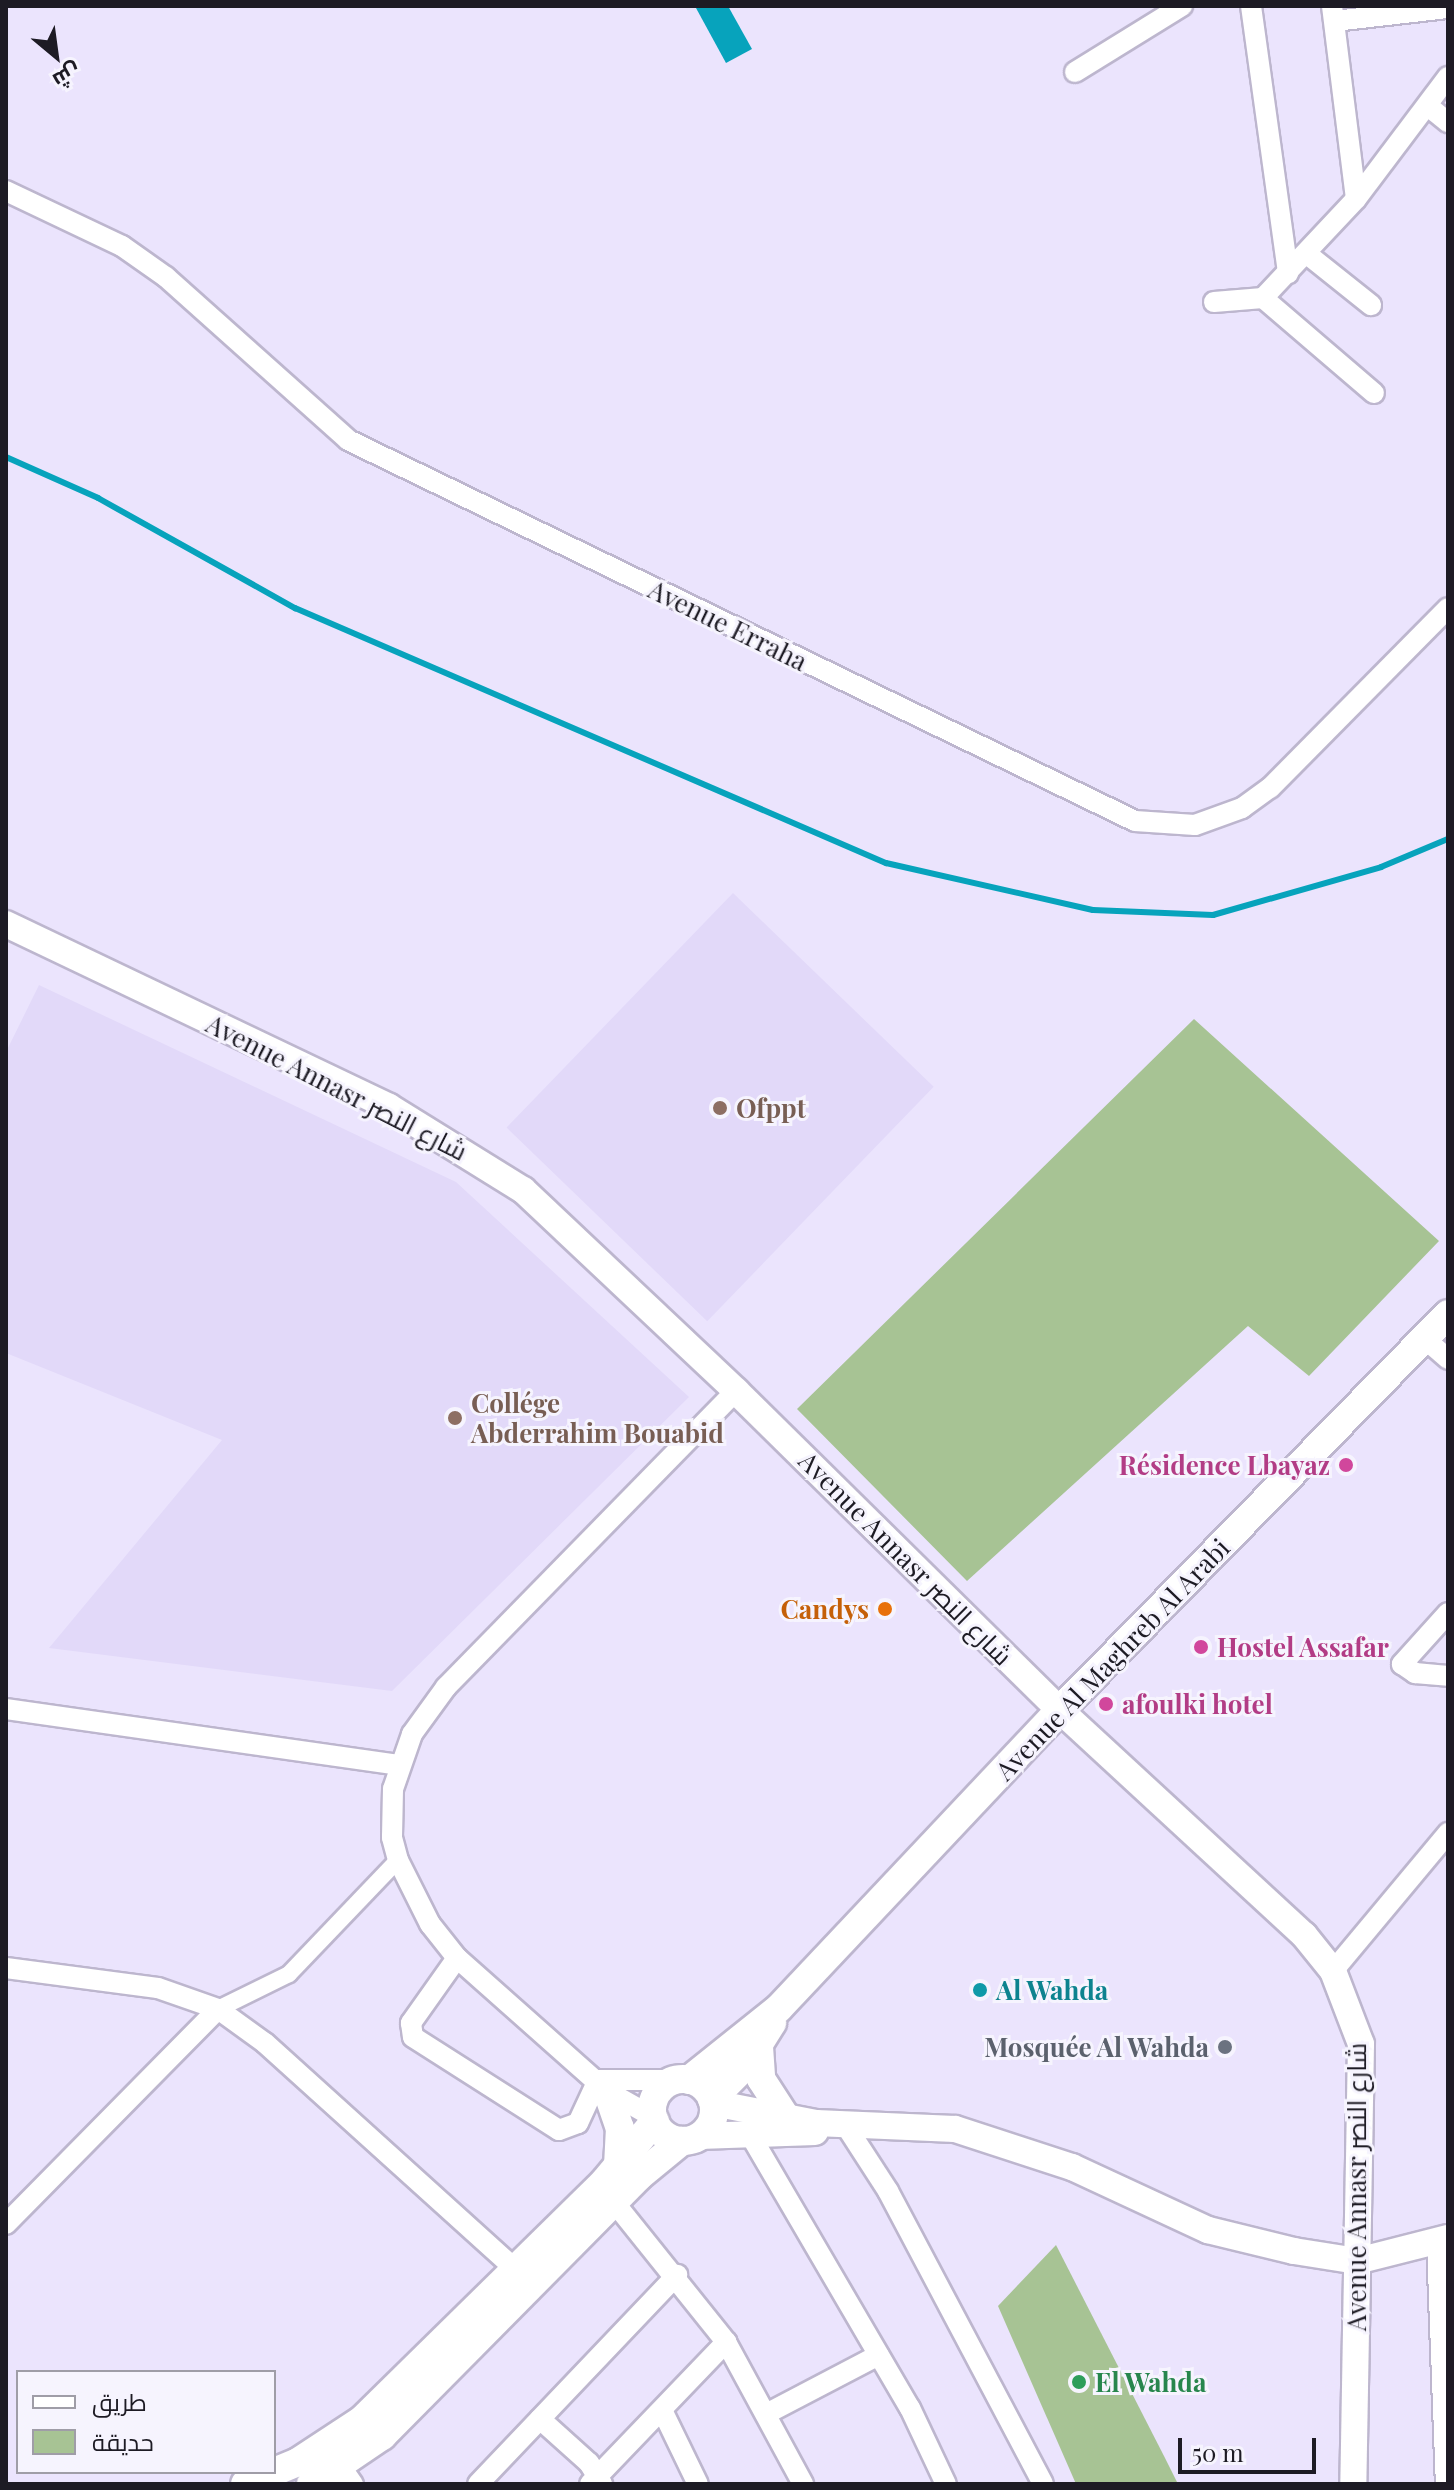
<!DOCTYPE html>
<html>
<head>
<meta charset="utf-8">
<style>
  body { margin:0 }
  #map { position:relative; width:1454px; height:2490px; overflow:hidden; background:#ebe4fd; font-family:"Playfair Display",Cairo,serif }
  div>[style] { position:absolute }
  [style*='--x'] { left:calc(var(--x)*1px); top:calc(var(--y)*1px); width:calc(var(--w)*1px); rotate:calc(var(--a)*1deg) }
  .built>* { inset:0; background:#e2d9f9; transform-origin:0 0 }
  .green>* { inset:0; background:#a7c394 }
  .water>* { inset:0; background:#07a3bc }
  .stream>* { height:6px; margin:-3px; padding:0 3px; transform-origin:3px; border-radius:3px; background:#07a3bc }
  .roads { filter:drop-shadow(2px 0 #bdb6ce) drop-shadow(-2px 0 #bdb6ce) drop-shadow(0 2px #bdb6ce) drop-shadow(0 -2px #bdb6ce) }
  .pedestrian>* { height:16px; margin:-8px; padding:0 8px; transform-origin:8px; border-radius:8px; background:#fff }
  .minor>* { height:20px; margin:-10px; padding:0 10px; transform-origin:10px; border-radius:10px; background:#fff }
  .tertiary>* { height:26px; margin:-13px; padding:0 13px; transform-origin:13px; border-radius:13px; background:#fff }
  .secondary>* { height:28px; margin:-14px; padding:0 14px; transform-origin:14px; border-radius:14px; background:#fff }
  .secondary>.ring { margin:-14px; padding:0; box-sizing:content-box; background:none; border:28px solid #fff; border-radius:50% }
  .dots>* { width:22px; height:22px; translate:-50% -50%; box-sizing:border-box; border:4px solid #f6f4fe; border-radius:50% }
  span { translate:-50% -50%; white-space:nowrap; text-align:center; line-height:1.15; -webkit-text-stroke:6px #f6f4fe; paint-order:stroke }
  .street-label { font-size:26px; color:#1d1b24 }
  .education-label { font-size:26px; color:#785e54; font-weight:700 }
  .left { translate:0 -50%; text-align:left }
  .hotel-label { font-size:26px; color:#b23c85; font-weight:700 }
  .right { translate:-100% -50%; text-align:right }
  .food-label { font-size:26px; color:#c56008; font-weight:700 }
  .culture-label { font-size:26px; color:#0d838f; font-weight:700 }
  .worship-label { font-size:26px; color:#5b616d; font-weight:700 }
  .leisure-label { font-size:26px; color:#27864d; font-weight:700 }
  .frame { position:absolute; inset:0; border:8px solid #1d1b24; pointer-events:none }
  .legend { position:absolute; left:16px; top:2370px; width:260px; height:104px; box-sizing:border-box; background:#f6f4fe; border:2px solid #9f9da7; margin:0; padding:10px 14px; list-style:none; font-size:24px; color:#1d1b24 }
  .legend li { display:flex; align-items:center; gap:16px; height:40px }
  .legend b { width:40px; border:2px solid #9f9da7 }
  .north { position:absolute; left:16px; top:16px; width:80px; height:80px; -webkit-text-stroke:6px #f6f4fe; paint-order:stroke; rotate:151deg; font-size:22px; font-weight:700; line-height:32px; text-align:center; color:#1d1b24 }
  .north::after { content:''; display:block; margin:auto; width:28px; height:36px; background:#1d1b24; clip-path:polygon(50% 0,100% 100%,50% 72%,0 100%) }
  .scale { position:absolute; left:1178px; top:2438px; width:138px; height:36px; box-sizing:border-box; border:4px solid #1d1b24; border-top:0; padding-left:10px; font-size:24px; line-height:28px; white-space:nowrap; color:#1d1b24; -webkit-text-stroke:6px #f6f4fe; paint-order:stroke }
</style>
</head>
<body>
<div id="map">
  <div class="built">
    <div style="left:733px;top:893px;width:279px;height:326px;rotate:44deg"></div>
    <div style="clip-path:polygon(39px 985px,456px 1182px,689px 1397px,392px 1691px,49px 1648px,222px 1440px,6px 1353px,6px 1052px)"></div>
  </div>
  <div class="green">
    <div style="clip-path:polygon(1194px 1019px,1439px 1241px,1309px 1376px,1248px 1326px,967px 1581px,797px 1409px)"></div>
    <div style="clip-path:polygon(1056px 2245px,1165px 2458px,1178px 2484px,1076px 2484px,998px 2306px)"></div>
  </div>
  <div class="water">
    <div style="clip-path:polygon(728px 6px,752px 49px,726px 63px,696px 8px)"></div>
  </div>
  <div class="stream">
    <div style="--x:6;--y:457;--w:101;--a:24"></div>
    <div style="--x:98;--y:498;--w:226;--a:29.2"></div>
    <div style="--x:295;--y:608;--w:644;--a:23.34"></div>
    <div style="--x:886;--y:863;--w:212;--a:12.8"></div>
    <div style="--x:1093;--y:910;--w:120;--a:2.4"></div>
    <div style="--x:1213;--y:915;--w:175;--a:-15.9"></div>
    <div style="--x:1381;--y:867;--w:73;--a:-22.7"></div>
  </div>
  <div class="roads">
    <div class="pedestrian">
      <div style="--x:218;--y:2009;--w:79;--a:-26.2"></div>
      <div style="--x:289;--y:1974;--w:158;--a:-46.3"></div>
    </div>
    <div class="minor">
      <div style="--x:1251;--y:6;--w:270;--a:82.1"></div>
      <div style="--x:1332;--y:6;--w:194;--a:82.9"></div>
      <div style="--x:1335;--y:21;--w:114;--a:-6.6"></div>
      <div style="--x:1075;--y:72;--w:126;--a:-31.7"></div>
      <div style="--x:1428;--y:106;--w:26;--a:39"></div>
      <div style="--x:6;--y:191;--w:128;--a:25.4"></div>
      <div style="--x:122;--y:246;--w:54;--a:35.2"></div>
      <div style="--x:166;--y:277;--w:244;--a:41.8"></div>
      <div style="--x:348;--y:440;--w:874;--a:25.83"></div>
      <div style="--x:1135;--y:821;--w:60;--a:3.8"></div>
      <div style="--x:1195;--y:825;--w:50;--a:-19.9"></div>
      <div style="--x:1242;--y:808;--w:34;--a:-36"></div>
      <div style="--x:1270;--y:788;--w:253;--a:-45.3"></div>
      <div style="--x:1307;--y:254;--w:82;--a:38.6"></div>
      <div style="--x:1263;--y:298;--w:146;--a:40.6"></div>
      <div style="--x:1214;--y:302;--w:49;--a:-4.7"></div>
      <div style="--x:1263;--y:298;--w:136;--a:-46.8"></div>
      <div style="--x:1356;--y:199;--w:153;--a:-53"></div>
      <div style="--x:1424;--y:1338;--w:32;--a:41"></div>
      <div style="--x:1448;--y:1613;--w:69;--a:132"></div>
      <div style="--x:1402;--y:1664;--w:16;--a:35"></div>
      <div style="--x:1415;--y:1673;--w:33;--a:5"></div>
      <div style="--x:6;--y:1709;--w:397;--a:8.1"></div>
      <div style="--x:457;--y:1958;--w:80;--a:125.3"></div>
      <div style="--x:411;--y:2023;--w:14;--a:82"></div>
      <div style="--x:413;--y:2037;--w:173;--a:32.5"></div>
      <div style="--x:559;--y:2130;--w:20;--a:-20"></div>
      <div style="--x:578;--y:2123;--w:47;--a:-65.1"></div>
      <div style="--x:6;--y:1968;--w:153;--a:7.5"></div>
      <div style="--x:158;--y:1988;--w:64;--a:19.3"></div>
      <div style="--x:218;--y:2009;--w:58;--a:35.9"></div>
      <div style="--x:265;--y:2043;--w:338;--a:42.1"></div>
      <div style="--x:1333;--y:1971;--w:180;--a:-50.2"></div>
      <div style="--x:598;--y:2080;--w:78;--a:0"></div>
      <div style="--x:653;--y:2117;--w:53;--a:-150.5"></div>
      <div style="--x:607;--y:2091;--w:200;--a:-138.4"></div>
      <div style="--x:457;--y:1958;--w:43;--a:-128.5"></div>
      <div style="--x:430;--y:1924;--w:72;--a:-116.6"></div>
      <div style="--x:398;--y:1860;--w:24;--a:-105"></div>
      <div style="--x:392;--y:1837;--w:48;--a:-88.8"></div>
      <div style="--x:393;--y:1789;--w:58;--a:-70.9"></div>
      <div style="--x:412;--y:1734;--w:58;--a:-54.1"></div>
      <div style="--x:446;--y:1687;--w:414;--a:-45.6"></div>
      <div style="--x:846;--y:2126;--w:77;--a:57.1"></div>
      <div style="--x:888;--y:2191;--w:331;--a:62.1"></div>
      <div style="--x:752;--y:2138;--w:313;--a:59.7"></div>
      <div style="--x:910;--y:2408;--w:84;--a:64.7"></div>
      <div style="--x:614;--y:2202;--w:179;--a:51.3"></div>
      <div style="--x:726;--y:2342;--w:162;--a:61.5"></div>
      <div style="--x:6;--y:2224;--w:302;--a:-45.4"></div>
      <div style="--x:1437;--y:2242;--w:242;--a:87.9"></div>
      <div style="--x:662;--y:2410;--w:82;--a:64.1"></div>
      <div style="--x:766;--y:2414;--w:127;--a:-27.6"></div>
      <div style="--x:540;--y:2419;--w:66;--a:41.9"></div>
      <div style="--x:589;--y:2463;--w:25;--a:58"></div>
      <div style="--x:341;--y:2467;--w:21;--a:55"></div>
      <div style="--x:478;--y:2484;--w:289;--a:-46.4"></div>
      <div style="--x:590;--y:2484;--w:197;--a:-46.2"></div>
    </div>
    <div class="tertiary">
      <div style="--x:6;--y:924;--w:424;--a:25.5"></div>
      <div style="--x:389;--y:1107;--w:158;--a:31.8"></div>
      <div style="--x:523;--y:1190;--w:293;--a:43.3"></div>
      <div style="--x:736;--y:1391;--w:455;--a:44.6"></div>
      <div style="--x:1060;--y:1710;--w:332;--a:42.7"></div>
      <div style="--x:1304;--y:1935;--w:46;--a:51.1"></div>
      <div style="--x:1333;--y:1971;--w:78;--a:69"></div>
      <div style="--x:1361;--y:2044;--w:440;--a:91"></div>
      <div style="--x:713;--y:2103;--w:105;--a:11"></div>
      <div style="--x:816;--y:2123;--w:139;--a:2.5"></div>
      <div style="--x:955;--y:2129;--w:123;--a:18"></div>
      <div style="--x:1072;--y:2167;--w:150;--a:24.9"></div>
      <div style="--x:1208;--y:2230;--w:89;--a:13.7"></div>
      <div style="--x:1294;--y:2251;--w:64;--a:9"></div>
      <div style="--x:1357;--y:2261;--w:94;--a:-14.2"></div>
      <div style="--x:699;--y:2136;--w:116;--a:-2"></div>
    </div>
    <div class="secondary">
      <div style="--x:759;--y:2047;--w:32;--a:86"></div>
      <div style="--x:761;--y:2079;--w:48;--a:57"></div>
      <div class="ring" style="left:652px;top:2079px;width:34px;height:34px"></div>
      <div style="--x:689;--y:2080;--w:115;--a:-38.7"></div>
      <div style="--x:779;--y:2008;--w:410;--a:-46.7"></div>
      <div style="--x:1060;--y:1710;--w:554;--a:-45.58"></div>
      <div style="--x:607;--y:2091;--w:39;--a:71"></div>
      <div style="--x:620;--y:2128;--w:38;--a:93"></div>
      <div style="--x:712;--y:2099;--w:47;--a:-45"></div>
      <div style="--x:745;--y:2066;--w:51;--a:-57.9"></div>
      <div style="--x:245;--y:2484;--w:57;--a:-22.5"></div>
      <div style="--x:298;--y:2462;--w:77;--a:-33.3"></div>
      <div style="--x:362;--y:2420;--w:341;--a:-44.5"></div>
      <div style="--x:605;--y:2181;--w:78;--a:-50.2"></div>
      <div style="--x:311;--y:2484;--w:86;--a:-34.1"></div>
      <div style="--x:382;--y:2436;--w:364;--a:-45.3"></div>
      <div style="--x:638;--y:2177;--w:57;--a:-39.3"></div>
    </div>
  </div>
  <div class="dots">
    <div style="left:720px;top:1108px;background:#8d6e63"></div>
    <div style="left:455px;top:1418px;background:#8d6e63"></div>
    <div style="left:1346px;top:1465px;background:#d1479c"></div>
    <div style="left:885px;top:1609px;background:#e8710a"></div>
    <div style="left:1201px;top:1647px;background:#d1479c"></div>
    <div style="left:1106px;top:1704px;background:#d1479c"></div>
    <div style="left:980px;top:1990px;background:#0f9aa8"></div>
    <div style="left:1225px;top:2047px;background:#6b7280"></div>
    <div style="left:1079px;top:2382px;background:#2e9e5b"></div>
  </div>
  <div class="street-label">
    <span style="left:728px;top:625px;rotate:26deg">Avenue Erraha</span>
    <span style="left:337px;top:1087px;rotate:27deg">Avenue Annasr شارع النصر</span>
    <span style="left:906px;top:1558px;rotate:45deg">Avenue Annasr شارع النصر</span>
    <span style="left:1112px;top:1659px;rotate:-46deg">Avenue Al Maghreb Al Arabi</span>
    <span style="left:1356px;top:2187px;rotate:-90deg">Avenue Annasr شارع النصر</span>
  </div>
  <div class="education-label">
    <span class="left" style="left:736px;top:1108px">Ofppt</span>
    <span class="left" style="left:471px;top:1418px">Collége<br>Abderrahim Bouabid</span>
  </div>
  <div class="hotel-label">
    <span class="right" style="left:1330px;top:1465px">Résidence Lbayaz</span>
    <span class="left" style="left:1217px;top:1647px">Hostel Assafar</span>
    <span class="left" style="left:1122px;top:1704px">afoulki hotel</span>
  </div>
  <div class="food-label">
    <span class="right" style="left:869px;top:1609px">Candys</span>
  </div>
  <div class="culture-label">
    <span class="left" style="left:996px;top:1990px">Al Wahda</span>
  </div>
  <div class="worship-label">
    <span class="right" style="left:1209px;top:2047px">Mosquée Al Wahda</span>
  </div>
  <div class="leisure-label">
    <span class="left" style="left:1095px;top:2382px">El Wahda</span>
  </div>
  <div class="frame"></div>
  <ul class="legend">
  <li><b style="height:10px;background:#fff"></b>طريق</li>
  <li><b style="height:22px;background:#a7c394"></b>حديقة</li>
  </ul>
  <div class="north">ش</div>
  <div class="scale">50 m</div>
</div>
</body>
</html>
